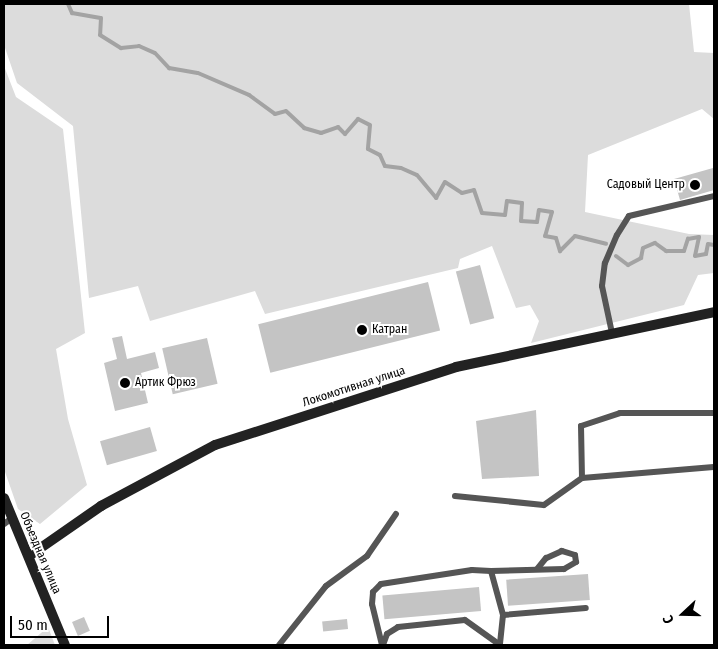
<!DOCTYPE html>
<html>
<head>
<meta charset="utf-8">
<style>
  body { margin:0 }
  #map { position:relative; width:718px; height:649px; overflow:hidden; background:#fff; font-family:"Fira Sans Condensed",sans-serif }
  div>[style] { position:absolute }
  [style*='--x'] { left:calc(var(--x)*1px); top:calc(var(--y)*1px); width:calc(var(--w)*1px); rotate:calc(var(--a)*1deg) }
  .green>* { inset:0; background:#dcdcdc }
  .stream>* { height:4px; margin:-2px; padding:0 2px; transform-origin:2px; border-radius:2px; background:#a3a3a3 }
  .building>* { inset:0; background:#c4c4c4; transform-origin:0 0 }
  .lane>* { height:6px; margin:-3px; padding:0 3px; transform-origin:3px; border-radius:3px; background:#555 }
  .secondary>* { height:10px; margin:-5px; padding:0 5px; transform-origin:5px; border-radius:5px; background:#222 }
  .dots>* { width:14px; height:14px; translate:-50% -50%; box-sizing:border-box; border:2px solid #fff; border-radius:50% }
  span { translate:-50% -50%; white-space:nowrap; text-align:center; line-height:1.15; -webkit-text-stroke:4px #fff; paint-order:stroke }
  .poi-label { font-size:12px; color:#000 }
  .right { translate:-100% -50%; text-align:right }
  .left { translate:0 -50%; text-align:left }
  .street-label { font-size:12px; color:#000 }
  .frame { position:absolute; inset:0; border:5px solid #000; pointer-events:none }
  .north { position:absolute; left:658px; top:589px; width:50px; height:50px; -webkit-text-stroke:4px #fff; paint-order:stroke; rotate:249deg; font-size:14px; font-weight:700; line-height:20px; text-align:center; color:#000 }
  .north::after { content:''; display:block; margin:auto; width:18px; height:22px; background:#000; clip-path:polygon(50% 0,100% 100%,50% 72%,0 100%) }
  .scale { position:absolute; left:10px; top:616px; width:99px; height:22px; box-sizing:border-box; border:2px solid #000; border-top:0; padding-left:6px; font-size:15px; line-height:18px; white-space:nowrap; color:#000; -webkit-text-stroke:4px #fff; paint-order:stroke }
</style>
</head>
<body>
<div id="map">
  <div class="green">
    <div style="clip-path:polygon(4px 4px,689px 4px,694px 52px,714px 53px,714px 119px,702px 109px,588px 155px,585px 212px,689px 234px,714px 235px,714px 273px,698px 275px,684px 305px,531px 343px,539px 321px,530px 305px,516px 308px,492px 246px,460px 259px,458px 268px,265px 314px,255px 291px,150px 321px,138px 286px,89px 298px,73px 126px,17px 83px,4px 45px)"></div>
    <div style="clip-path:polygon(4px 66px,16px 97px,63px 129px,85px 333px,56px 349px,68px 419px,87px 485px,40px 524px,18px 509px,4px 469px)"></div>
    <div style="clip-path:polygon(48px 627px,55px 645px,27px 645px)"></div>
  </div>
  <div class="stream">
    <div style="--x:68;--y:4;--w:10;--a:66"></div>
    <div style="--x:72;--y:13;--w:29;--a:10"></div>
    <div style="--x:101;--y:18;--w:17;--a:93"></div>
    <div style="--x:100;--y:35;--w:25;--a:32"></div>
    <div style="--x:121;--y:48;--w:18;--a:-6"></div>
    <div style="--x:139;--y:46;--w:17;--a:24"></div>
    <div style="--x:155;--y:53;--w:21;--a:47"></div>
    <div style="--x:169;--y:68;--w:29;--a:10"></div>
    <div style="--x:198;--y:73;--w:56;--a:23.3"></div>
    <div style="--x:249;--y:95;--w:32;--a:36"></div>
    <div style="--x:275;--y:114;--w:11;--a:-15"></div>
    <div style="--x:286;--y:111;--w:25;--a:43"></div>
    <div style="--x:304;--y:128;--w:18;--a:16"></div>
    <div style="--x:321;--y:133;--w:18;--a:-19"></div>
    <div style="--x:338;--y:127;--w:10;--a:45"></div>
    <div style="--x:345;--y:134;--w:20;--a:-49"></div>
    <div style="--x:358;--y:119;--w:13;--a:27"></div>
    <div style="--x:370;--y:125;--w:24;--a:95"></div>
    <div style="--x:368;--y:149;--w:13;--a:27"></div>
    <div style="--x:380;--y:155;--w:12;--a:66"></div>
    <div style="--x:385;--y:166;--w:16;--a:7"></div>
    <div style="--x:401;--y:168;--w:17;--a:24"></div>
    <div style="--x:417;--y:175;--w:30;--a:50"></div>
    <div style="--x:436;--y:198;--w:18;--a:-61"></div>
    <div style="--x:445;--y:182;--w:20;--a:33"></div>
    <div style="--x:462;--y:193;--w:12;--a:-14"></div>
    <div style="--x:474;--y:190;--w:24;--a:71"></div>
    <div style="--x:482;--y:213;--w:23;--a:5"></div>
    <div style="--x:505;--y:215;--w:14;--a:-82"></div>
    <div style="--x:507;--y:201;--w:15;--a:8"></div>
    <div style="--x:522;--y:203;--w:18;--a:93"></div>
    <div style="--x:521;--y:221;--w:16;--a:4"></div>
    <div style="--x:537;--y:222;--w:12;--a:-81"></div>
    <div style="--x:539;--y:210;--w:13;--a:9"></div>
    <div style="--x:552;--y:212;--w:25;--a:106"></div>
    <div style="--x:545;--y:236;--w:11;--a:10"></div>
    <div style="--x:556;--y:238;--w:14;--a:73"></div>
    <div style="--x:560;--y:251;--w:21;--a:-45"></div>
    <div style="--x:575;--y:236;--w:32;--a:14"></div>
    <div style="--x:616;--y:256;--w:15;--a:37"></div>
    <div style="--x:628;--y:265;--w:15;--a:-28"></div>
    <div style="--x:641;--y:258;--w:10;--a:-79"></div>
    <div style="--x:643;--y:248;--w:13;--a:-23"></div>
    <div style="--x:655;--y:243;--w:14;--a:36"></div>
    <div style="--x:666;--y:251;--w:18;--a:0"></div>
    <div style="--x:684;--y:251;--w:13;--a:-72"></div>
    <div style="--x:688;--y:239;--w:11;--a:-10"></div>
    <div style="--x:699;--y:237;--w:19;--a:102"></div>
    <div style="--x:695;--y:256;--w:11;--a:-10"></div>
    <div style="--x:706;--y:254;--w:10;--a:-79"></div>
    <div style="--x:708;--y:244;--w:6;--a:9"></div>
  </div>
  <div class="building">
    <div style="clip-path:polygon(713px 168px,714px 190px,680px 200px,674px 179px)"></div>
    <div style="left:480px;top:265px;width:55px;height:25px;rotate:75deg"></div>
    <div style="left:428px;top:282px;width:50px;height:175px;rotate:76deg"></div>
    <div style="clip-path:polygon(122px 336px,127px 359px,155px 352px,159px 368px,141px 373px,148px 403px,115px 411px,104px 363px,117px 359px,112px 338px)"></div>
    <div style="left:207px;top:338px;width:47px;height:46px;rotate:77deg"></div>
    <div style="clip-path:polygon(536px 410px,539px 476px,482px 479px,476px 421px)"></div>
    <div style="left:150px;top:427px;width:25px;height:52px;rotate:74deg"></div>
    <div style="left:588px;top:574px;width:26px;height:82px;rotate:86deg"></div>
    <div style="left:479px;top:587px;width:24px;height:97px;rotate:85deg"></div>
    <div style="left:84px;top:617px;width:15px;height:13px;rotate:67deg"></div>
    <div style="left:347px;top:619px;width:10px;height:25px;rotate:84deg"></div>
  </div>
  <div class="lane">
    <div style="--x:612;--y:333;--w:48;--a:-102"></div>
    <div style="--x:602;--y:286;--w:23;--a:-83"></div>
    <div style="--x:605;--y:263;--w:30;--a:-67"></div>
    <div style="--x:617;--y:235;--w:22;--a:-58"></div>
    <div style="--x:629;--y:216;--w:87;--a:-13.2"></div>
    <div style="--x:582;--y:478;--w:52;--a:-91.1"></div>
    <div style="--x:581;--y:426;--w:41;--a:-18.4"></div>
    <div style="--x:620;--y:413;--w:94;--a:0"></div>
    <div style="--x:455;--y:496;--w:89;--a:5.8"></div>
    <div style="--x:544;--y:505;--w:47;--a:-35.4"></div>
    <div style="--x:582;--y:478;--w:132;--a:-4.8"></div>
    <div style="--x:4;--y:524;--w:10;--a:-37"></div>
    <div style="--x:491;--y:571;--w:46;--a:74.7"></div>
    <div style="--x:503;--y:615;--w:29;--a:96"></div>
    <div style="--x:503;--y:615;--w:83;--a:-4.8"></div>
    <div style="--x:279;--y:645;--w:75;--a:-51.5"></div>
    <div style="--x:326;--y:586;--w:51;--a:-36.2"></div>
    <div style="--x:367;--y:556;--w:51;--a:-55.4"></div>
    <div style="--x:382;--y:645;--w:42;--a:-103.7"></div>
    <div style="--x:372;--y:604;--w:12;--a:-85"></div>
    <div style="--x:373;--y:592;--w:11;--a:-45"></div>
    <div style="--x:381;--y:584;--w:92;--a:-8.7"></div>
    <div style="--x:472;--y:570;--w:19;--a:3"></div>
    <div style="--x:491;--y:571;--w:73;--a:-1.6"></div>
    <div style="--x:564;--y:569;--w:14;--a:-30"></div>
    <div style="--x:576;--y:562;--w:7;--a:-98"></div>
    <div style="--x:575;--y:555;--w:14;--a:-163"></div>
    <div style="--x:562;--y:551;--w:17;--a:156"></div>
    <div style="--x:546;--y:558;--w:14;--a:129"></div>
    <div style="--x:383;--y:645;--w:12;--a:-70"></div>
    <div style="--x:387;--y:634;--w:13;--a:-32"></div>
    <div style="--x:398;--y:627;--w:67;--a:-6"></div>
    <div style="--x:465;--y:620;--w:43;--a:35.5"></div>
  </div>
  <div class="secondary">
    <div style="--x:4;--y:498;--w:159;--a:67.5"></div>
    <div style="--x:29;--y:556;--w:88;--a:-34.8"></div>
    <div style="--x:101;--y:506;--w:129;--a:-28.2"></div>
    <div style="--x:215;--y:445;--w:253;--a:-17.9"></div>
    <div style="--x:456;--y:367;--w:264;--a:-12"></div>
  </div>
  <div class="dots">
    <div style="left:695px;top:185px;background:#000"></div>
    <div style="left:362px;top:330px;background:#000"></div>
    <div style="left:125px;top:383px;background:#000"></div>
  </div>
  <div class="poi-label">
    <span class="right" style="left:685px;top:185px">Садовый Центр</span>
    <span class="left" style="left:372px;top:330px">Катран</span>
    <span class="left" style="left:135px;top:383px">Артик Фрюз</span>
  </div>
  <div class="street-label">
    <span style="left:354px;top:387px;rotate:-18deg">Локомотивная улица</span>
    <span style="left:40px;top:553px;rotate:67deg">Объездная улица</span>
  </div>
  <div class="frame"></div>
  <div class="north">С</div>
  <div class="scale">50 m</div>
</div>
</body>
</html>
